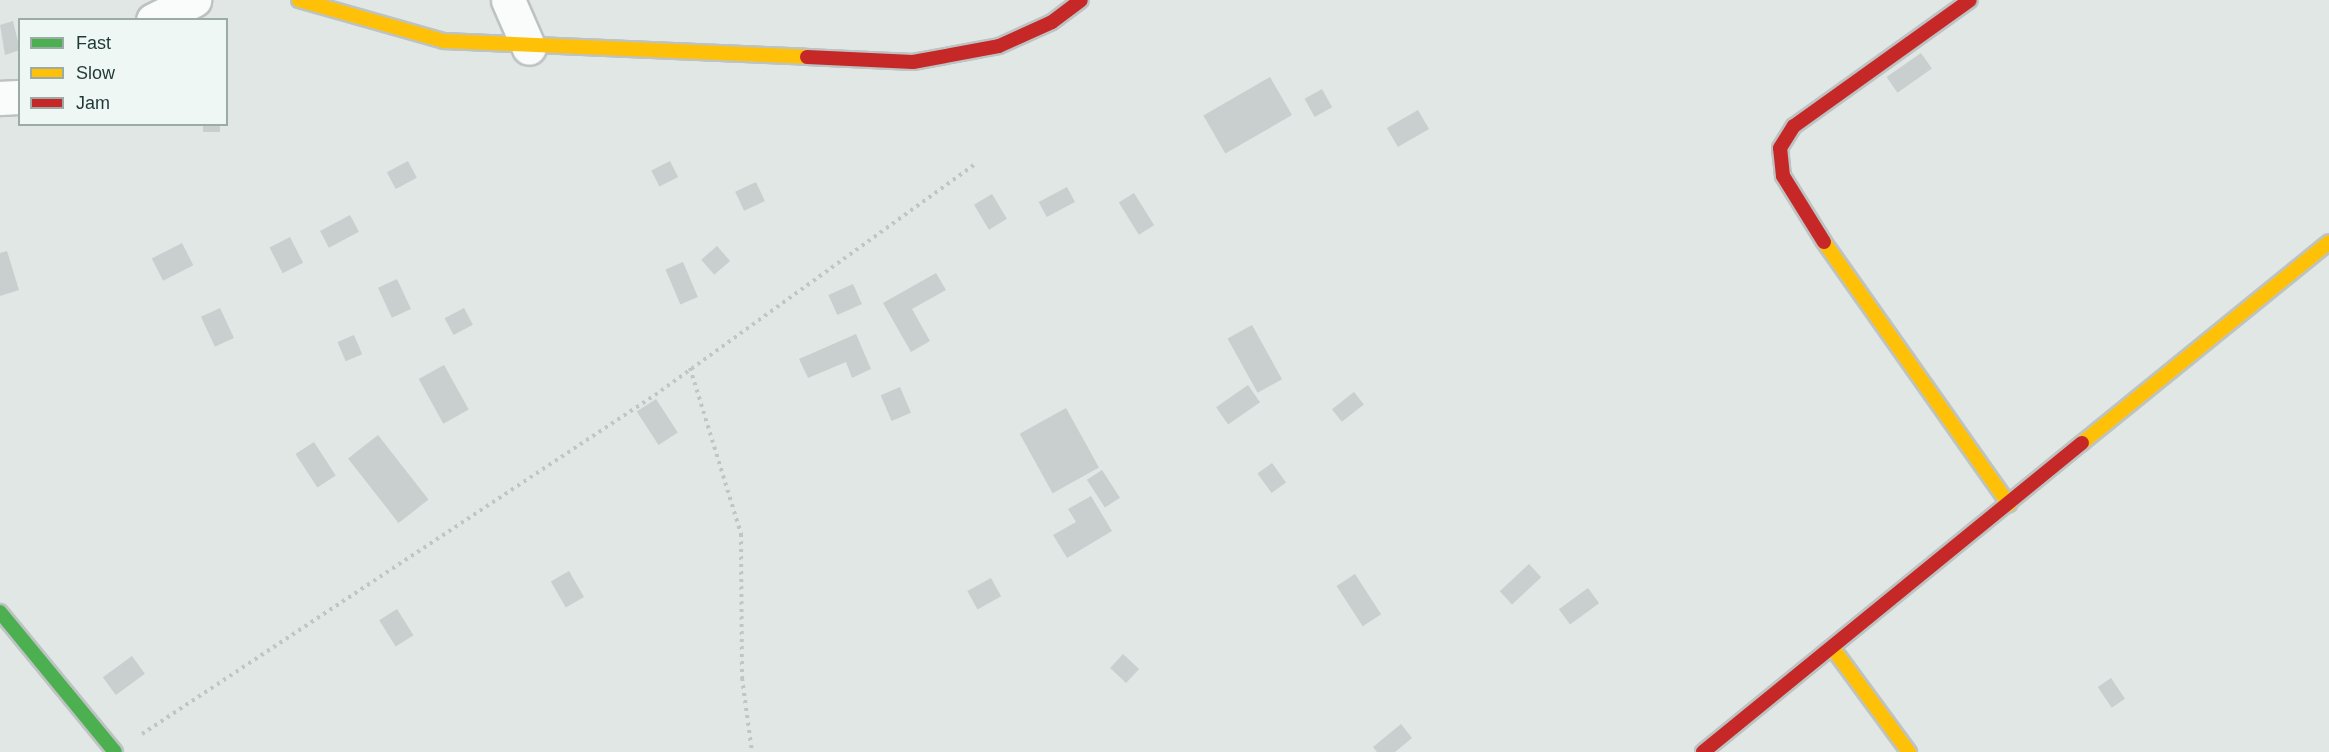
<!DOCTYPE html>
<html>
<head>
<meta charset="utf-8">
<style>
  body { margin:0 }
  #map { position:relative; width:2329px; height:752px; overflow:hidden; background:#e0e7e5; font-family:Helvetica,sans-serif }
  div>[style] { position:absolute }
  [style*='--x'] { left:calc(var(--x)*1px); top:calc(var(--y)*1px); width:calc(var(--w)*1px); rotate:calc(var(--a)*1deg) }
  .building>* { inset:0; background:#c9cfce; transform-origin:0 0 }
  .path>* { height:4px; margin-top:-2px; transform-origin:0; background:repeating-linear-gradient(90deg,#bfc7c6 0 3px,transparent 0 7.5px) }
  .roads { filter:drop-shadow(2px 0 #bdc3c2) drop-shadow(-2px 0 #bdc3c2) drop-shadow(0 2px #bdc3c2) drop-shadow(0 -2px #bdc3c2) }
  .street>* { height:33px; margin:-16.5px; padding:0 16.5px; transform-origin:16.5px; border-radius:16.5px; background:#fafbfb }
  .fast>* { height:14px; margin:-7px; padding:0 7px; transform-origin:7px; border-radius:7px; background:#4caf50 }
  .slow>* { height:14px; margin:-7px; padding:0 7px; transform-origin:7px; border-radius:7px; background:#ffc107 }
  .jam>* { height:14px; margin:-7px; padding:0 7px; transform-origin:7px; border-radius:7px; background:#c62828 }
  span { translate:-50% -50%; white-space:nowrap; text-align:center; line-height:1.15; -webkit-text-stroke:4.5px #eef7f3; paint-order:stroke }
  .legend { position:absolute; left:18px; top:18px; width:210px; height:108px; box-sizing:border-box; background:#eef7f3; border:2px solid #9baba7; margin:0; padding:8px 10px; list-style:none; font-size:18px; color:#1f3935 }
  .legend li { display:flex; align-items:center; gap:12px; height:30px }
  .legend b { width:30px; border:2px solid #9baba7 }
</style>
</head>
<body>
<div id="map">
  <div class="building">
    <div style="clip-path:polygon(13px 21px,20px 50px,5px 55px,0 25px)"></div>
    <div style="left:1921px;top:53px;width:19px;height:42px;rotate:55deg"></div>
    <div style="left:1270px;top:77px;width:44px;height:77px;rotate:60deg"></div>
    <div style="left:1322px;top:89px;width:21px;height:20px;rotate:61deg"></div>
    <div style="left:1418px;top:110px;width:22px;height:36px;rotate:60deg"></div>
    <div style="left:203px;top:124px;width:17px;height:8px"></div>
    <div style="left:408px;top:161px;width:19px;height:24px;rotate:62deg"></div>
    <div style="left:670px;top:161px;width:18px;height:21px;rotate:63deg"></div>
    <div style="left:756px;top:182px;width:21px;height:23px;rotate:65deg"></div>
    <div style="left:1067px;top:187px;width:17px;height:32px;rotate:62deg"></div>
    <div style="left:1134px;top:193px;width:38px;height:18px;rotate:58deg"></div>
    <div style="left:992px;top:194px;width:29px;height:21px;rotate:59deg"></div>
    <div style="left:350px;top:215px;width:19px;height:34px;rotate:62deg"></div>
    <div style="left:290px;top:237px;width:29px;height:23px;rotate:63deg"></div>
    <div style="left:182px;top:243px;width:25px;height:34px;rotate:63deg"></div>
    <div style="left:717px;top:246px;width:20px;height:21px;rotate:49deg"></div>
    <div style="clip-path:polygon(7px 251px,19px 290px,0 296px,0 253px)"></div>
    <div style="left:683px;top:262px;width:38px;height:19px;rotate:67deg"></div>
    <div style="clip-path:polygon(936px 273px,946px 290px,912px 309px,930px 341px,911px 352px,883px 303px)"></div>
    <div style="left:397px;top:279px;width:33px;height:21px;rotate:65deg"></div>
    <div style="left:853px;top:284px;width:22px;height:27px;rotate:66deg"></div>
    <div style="left:220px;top:308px;width:33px;height:21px;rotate:65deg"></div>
    <div style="left:464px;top:308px;width:19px;height:22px;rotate:62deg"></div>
    <div style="left:1252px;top:325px;width:62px;height:28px;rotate:61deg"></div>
    <div style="clip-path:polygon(856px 334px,871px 369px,852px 378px,846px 362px,808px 378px,799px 359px)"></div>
    <div style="left:354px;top:335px;width:21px;height:18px;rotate:67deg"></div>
    <div style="left:444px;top:365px;width:51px;height:29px;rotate:61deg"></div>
    <div style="left:1248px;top:385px;width:21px;height:39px;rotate:55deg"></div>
    <div style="left:900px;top:387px;width:28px;height:21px;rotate:67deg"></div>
    <div style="left:1354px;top:392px;width:16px;height:28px;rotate:52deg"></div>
    <div style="left:656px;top:399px;width:40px;height:23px;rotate:57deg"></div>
    <div style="left:1066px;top:408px;width:68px;height:53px;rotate:61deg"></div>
    <div style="left:378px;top:435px;width:82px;height:38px;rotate:52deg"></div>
    <div style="left:314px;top:442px;width:40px;height:22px;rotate:57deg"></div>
    <div style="left:1272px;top:463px;width:24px;height:18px;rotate:54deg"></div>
    <div style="left:1102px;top:470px;width:33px;height:18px;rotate:57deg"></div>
    <div style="clip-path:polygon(1091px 496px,1112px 531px,1067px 558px,1053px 535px,1076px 522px,1068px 509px)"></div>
    <div style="left:1529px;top:564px;width:18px;height:40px;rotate:47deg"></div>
    <div style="left:569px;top:571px;width:30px;height:21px;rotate:60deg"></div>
    <div style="left:1355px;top:574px;width:48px;height:22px;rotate:57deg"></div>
    <div style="left:991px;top:578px;width:21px;height:27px;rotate:61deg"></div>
    <div style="left:1588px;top:588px;width:19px;height:36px;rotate:54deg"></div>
    <div style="left:397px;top:609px;width:31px;height:21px;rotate:58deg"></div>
    <div style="left:1123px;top:654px;width:22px;height:19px;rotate:43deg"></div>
    <div style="left:132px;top:656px;width:22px;height:36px;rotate:54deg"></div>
    <div style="left:2111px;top:678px;width:25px;height:16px;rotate:56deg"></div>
    <div style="clip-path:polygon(1401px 724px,1412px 738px,1395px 752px,1377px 752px,1373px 747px)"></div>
  </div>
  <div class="path">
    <div style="--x:690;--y:368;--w:174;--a:72.9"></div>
    <div style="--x:741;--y:534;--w:144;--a:89.6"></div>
    <div style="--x:742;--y:678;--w:75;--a:82.3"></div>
    <div style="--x:142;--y:734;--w:615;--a:-33.46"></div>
    <div style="--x:655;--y:395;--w:395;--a:-35.8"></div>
  </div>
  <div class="roads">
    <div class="street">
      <div style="--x:508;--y:0;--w:52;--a:66.4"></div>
      <div style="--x:153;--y:20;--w:46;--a:-26"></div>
      <div style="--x:0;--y:98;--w:20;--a:-3"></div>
    </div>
    <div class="fast">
      <div style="--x:0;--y:612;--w:181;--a:50.6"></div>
    </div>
    <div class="slow">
      <div style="--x:299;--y:0;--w:151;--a:15.8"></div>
      <div style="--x:444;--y:41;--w:363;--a:2.5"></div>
      <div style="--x:1824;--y:242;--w:321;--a:54.8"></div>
      <div style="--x:2082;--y:443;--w:318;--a:-39.1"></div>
      <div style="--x:1834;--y:650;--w:127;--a:53.7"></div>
    </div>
    <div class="jam">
      <div style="--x:807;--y:57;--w:106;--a:2.7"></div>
      <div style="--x:913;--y:62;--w:87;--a:-10.5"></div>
      <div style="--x:999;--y:46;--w:58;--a:-24.4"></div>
      <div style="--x:1052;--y:22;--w:36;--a:-37"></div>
      <div style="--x:1824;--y:242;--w:78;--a:-121.8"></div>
      <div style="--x:1783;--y:176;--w:28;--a:-96"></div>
      <div style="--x:1780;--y:148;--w:26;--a:-58"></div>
      <div style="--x:1794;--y:126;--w:216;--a:-35.6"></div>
      <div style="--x:1703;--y:752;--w:489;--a:-39.2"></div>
    </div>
  </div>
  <ul class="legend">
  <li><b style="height:8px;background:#4caf50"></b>Fast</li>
  <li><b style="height:8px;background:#ffc107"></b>Slow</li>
  <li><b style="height:8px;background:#c62828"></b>Jam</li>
  </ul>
</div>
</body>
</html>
